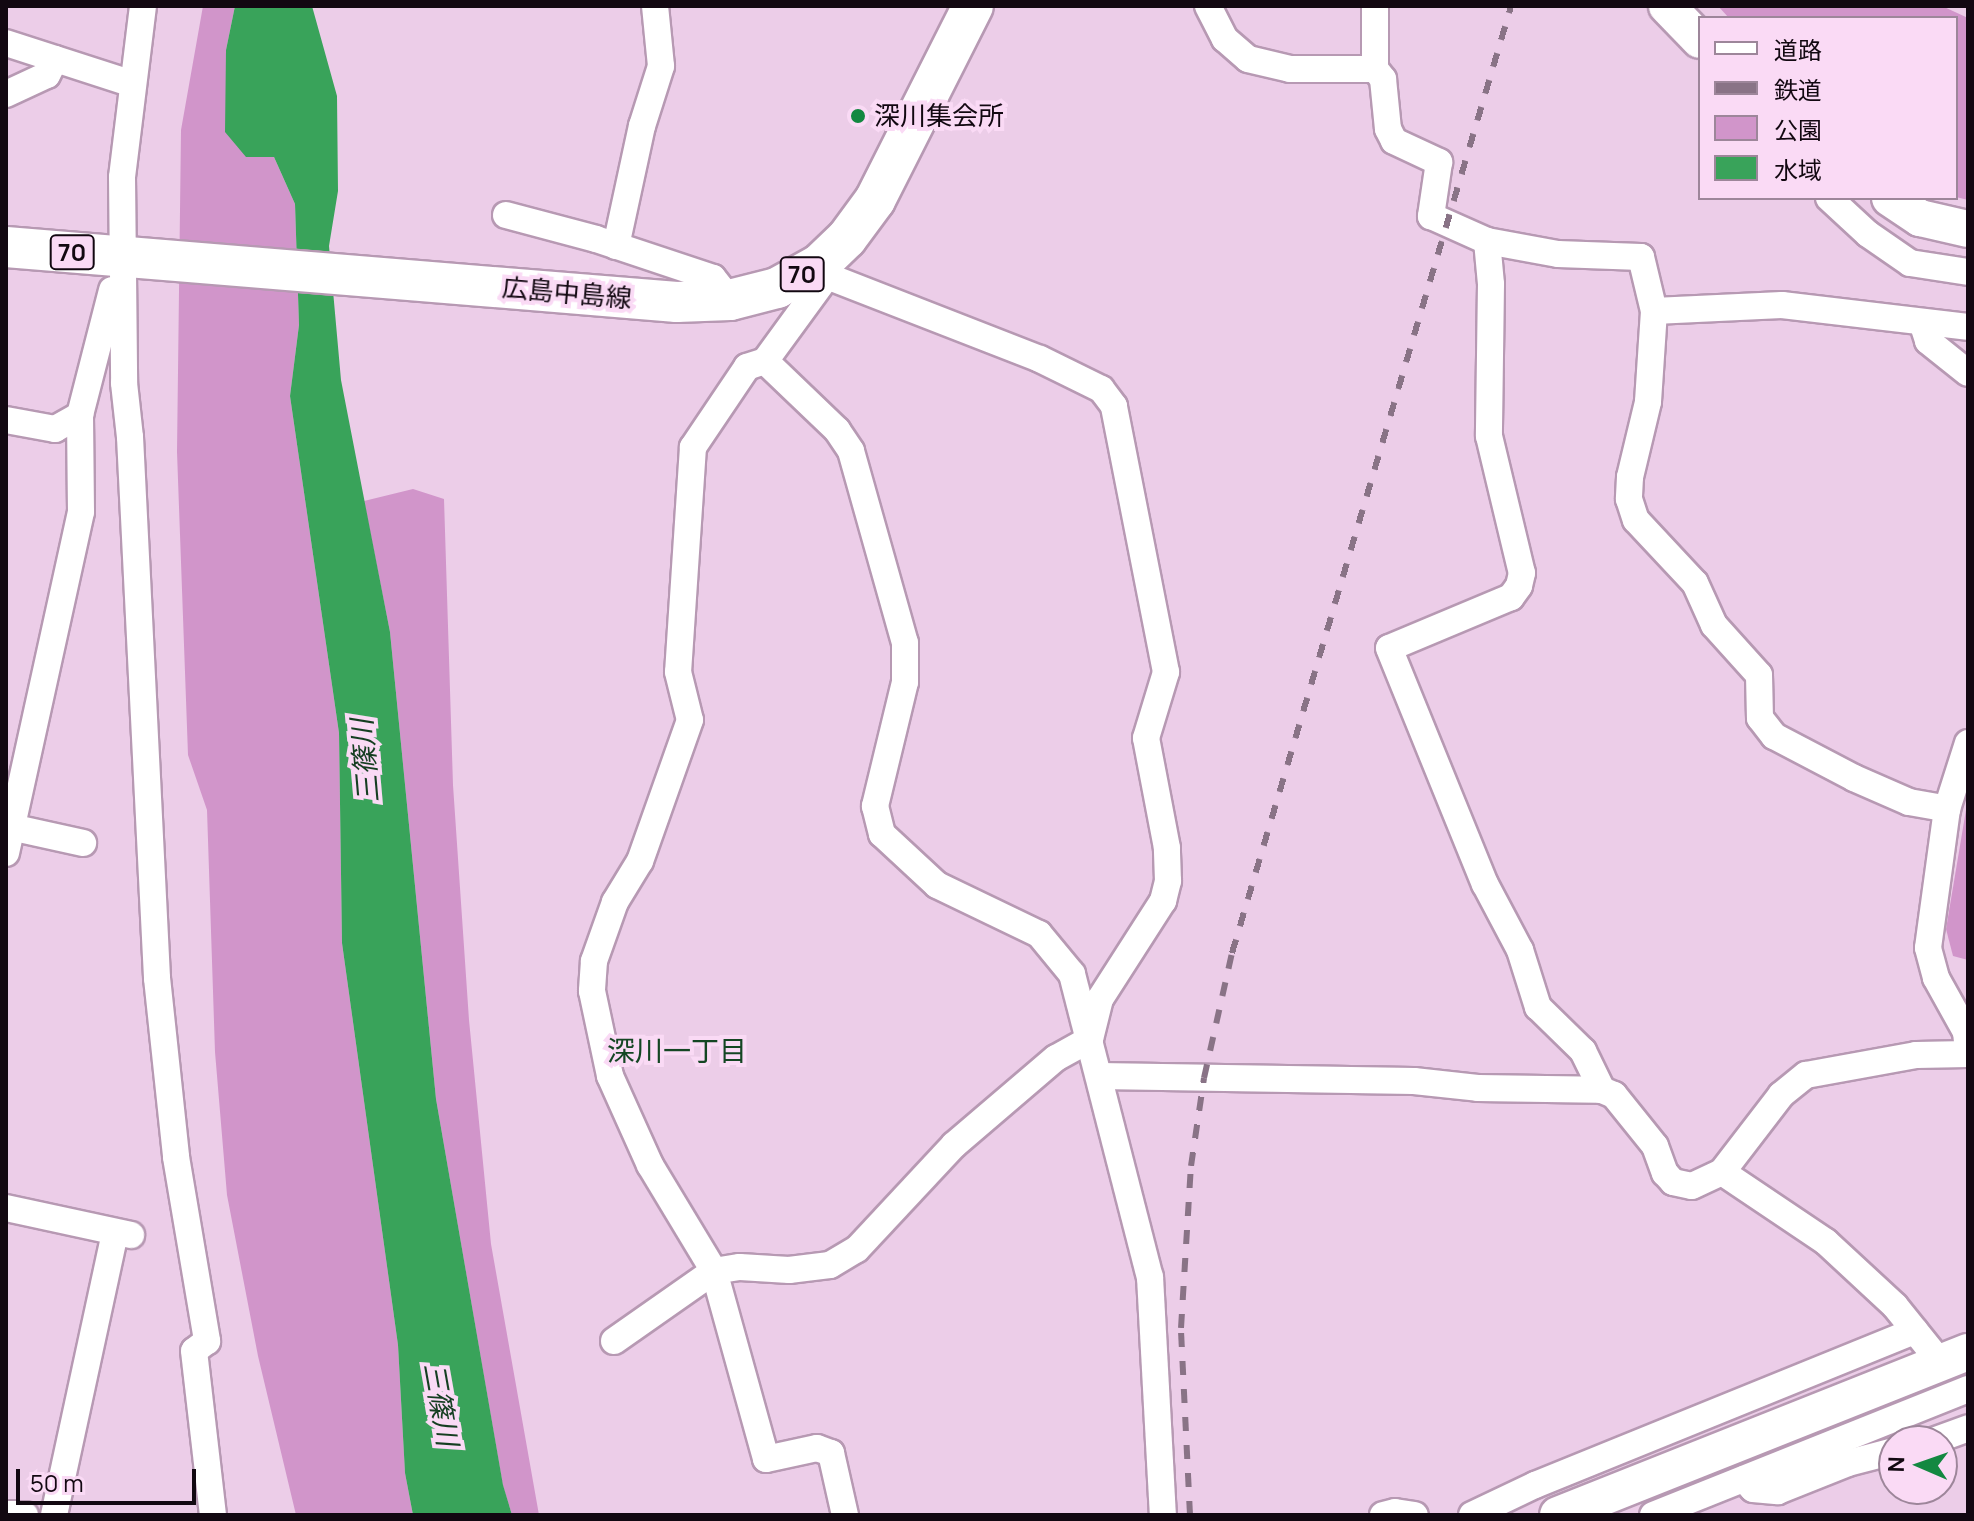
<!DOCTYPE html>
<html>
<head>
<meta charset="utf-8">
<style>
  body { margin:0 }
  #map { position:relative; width:1974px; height:1521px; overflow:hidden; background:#eccde8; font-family:Manrope,"Noto Sans JP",sans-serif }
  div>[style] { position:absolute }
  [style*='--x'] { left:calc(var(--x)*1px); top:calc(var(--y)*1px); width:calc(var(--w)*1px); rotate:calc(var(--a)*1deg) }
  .green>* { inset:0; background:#d195ca }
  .water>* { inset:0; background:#39a35a }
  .roads { filter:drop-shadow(2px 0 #b799b3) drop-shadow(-2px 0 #b799b3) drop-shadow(0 2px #b799b3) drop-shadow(0 -2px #b799b3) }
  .street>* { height:26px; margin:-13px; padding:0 13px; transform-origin:13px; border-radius:13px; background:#fff }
  .secondary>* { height:36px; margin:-18px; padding:0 18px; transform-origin:18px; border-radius:18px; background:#fff }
  .primary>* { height:40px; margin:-20px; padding:0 20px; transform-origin:20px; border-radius:20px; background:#fff }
  .rail>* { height:6px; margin-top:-3px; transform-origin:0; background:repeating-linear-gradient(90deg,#897386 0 14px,transparent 0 28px) }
  .dots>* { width:22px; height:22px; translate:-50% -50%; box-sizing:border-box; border:4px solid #fadaf5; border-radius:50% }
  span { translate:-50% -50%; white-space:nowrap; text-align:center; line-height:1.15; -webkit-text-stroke:8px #fadaf5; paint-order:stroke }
  .shield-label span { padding:2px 6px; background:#fadaf5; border:2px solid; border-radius:6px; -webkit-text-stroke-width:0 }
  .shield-label { font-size:24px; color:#120811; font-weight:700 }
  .poi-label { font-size:26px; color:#120811 }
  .left { translate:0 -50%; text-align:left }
  .street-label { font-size:26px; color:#120811 }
  .water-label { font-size:28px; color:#153e21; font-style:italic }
  .neighbourhood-label { font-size:28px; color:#144623 }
  .frame { position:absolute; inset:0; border:8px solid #120811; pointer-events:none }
  .legend { position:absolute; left:1698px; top:16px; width:260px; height:184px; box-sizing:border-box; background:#fadaf5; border:2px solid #9d869a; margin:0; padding:10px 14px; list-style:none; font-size:24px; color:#120811 }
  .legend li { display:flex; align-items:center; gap:16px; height:40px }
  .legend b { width:40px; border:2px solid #9d869a }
  .north { position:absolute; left:1878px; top:1425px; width:80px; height:80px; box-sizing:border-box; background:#fadaf5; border:2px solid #9d869a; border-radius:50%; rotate:272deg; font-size:22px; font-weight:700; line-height:32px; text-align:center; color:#120811 }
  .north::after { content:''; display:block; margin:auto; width:28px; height:36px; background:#138841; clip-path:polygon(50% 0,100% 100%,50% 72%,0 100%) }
  .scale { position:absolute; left:16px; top:1469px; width:180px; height:36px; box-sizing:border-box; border:4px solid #120811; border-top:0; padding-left:10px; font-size:24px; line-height:28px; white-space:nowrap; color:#120811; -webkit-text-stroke:6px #fadaf5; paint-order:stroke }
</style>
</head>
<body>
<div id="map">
  <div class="green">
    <div style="clip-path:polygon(203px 6px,235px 6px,226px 50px,295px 204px,299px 325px,290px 396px,339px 733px,342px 943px,398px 1345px,405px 1473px,413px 1515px,296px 1515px,258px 1356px,227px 1195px,215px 1052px,207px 810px,188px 755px,177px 452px,181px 130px)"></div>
    <div style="clip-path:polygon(1718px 6px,1942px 6px,1968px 18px,1968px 200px,1956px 197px,1956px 18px,1729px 18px)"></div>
    <div style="clip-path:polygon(413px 489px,444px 499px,453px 785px,469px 1020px,491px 1244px,539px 1515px,512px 1515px,503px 1486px,436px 1099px,390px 632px,364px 501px)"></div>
    <div style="clip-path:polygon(1968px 798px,1968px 960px,1953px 956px,1946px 929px)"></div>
  </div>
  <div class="water">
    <div style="clip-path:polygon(235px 6px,312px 6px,337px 96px,338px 191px,329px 246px,341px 380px,390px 632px,436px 1099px,503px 1485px,512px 1515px,413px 1515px,405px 1473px,398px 1345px,342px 943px,339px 733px,290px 396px,299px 325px,295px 204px,274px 157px,246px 157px,225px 132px,226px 50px)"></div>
  </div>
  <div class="roads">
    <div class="street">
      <div style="--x:143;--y:6;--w:172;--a:97"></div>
      <div style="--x:122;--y:177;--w:206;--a:89.4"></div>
      <div style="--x:124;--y:383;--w:54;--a:83.7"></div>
      <div style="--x:130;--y:437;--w:542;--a:87.14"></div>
      <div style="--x:157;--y:978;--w:180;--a:83.9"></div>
      <div style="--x:176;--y:1157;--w:187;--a:80.4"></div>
      <div style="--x:207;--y:1341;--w:16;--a:142"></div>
      <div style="--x:194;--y:1351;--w:165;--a:83.4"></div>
      <div style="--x:1208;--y:6;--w:37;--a:63"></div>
      <div style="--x:1225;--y:39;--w:30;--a:41"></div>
      <div style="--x:1248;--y:59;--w:43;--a:13.4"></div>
      <div style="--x:1290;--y:69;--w:85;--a:0"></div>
      <div style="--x:1375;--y:69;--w:13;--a:51"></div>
      <div style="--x:1383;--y:79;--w:50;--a:84.3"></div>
      <div style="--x:1388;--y:129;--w:13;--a:63"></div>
      <div style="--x:1394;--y:141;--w:50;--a:25"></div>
      <div style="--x:1439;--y:162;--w:55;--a:98.4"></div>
      <div style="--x:1431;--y:216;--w:61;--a:24.1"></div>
      <div style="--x:1487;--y:241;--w:72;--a:10.4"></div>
      <div style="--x:1558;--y:254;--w:83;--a:2.1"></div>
      <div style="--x:1641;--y:257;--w:56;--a:76.5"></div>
      <div style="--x:1654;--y:311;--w:91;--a:93.8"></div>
      <div style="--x:1648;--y:402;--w:77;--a:103.5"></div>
      <div style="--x:1630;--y:477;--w:22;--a:93"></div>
      <div style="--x:1629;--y:499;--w:22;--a:72"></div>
      <div style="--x:1636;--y:520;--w:86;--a:46.9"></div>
      <div style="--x:1695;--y:583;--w:46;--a:65.7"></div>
      <div style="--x:1714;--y:625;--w:67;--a:48"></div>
      <div style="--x:1759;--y:675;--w:43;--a:88.7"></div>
      <div style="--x:1760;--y:718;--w:23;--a:52"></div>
      <div style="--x:1774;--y:736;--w:90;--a:27.7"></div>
      <div style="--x:1854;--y:778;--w:60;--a:23.6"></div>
      <div style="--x:1909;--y:802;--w:39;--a:10"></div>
      <div style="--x:6;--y:43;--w:133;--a:17.9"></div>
      <div style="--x:1375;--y:69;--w:63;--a:-90"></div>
      <div style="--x:6;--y:94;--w:45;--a:-24.9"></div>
      <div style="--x:47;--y:75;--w:18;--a:-63"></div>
      <div style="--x:1829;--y:198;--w:53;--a:42.7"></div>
      <div style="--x:1868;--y:234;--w:51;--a:34.6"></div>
      <div style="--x:1910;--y:263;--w:59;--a:8.8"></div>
      <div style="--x:506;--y:215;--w:93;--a:14.9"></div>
      <div style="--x:596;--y:239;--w:123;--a:18.4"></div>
      <div style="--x:713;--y:278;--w:28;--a:52"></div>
      <div style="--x:1487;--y:241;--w:43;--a:84.7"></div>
      <div style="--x:1491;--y:284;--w:152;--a:90.8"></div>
      <div style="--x:1489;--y:436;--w:141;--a:76.5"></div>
      <div style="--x:1522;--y:573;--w:13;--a:103"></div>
      <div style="--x:1519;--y:586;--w:14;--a:126"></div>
      <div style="--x:1511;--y:597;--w:132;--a:157.3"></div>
      <div style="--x:1389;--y:648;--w:255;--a:67.9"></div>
      <div style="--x:1485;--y:884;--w:75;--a:62.1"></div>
      <div style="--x:1520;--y:950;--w:60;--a:72.5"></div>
      <div style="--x:1538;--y:1007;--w:63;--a:44.4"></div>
      <div style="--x:1583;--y:1051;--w:43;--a:64"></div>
      <div style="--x:616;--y:246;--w:123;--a:-77.8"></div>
      <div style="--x:642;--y:126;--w:63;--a:-72.4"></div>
      <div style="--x:661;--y:66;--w:60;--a:-95.7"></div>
      <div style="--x:827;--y:276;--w:105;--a:126.1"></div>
      <div style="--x:765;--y:361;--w:19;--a:162"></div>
      <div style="--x:747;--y:367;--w:97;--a:124"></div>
      <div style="--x:693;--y:447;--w:225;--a:93.8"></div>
      <div style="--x:678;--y:672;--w:49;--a:76"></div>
      <div style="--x:690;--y:720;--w:150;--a:109.5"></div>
      <div style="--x:640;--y:861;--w:48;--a:121.4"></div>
      <div style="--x:615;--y:902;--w:63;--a:109.6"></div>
      <div style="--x:594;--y:961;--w:30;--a:94"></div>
      <div style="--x:592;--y:991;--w:87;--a:78"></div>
      <div style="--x:610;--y:1076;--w:98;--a:65.8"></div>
      <div style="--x:650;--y:1165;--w:124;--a:58.9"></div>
      <div style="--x:714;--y:1271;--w:195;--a:74.5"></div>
      <div style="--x:766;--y:1459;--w:52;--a:-12.2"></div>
      <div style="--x:817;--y:1448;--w:15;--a:20"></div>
      <div style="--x:831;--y:1453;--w:64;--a:77.3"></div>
      <div style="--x:1654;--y:311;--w:128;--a:-2.7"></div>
      <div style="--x:1782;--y:305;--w:187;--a:6.7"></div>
      <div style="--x:1922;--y:322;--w:20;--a:72"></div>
      <div style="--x:1928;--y:341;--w:51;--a:38.7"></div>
      <div style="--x:765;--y:361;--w:100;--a:43.8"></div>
      <div style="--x:837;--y:430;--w:25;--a:56"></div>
      <div style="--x:851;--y:451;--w:199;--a:74.3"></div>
      <div style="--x:905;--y:643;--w:39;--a:90"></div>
      <div style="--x:905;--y:682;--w:128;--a:103.6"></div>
      <div style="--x:875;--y:806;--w:29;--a:76"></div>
      <div style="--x:882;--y:834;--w:75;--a:42.8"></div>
      <div style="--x:937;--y:885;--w:113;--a:25.7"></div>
      <div style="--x:1039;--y:934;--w:52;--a:50.5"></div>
      <div style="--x:1072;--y:974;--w:313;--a:75.6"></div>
      <div style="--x:1150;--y:1277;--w:238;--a:86.9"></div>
      <div style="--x:6;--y:420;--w:50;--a:10.4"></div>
      <div style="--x:55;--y:429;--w:29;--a:-29"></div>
      <div style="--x:80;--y:415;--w:129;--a:-75.6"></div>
      <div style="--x:1968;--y:743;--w:69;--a:107.7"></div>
      <div style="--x:1947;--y:809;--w:140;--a:97.8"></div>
      <div style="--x:1928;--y:948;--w:31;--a:75"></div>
      <div style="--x:1936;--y:978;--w:62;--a:60.9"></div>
      <div style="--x:1966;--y:1032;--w:20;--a:84"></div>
      <div style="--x:6;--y:826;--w:79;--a:12.4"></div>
      <div style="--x:6;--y:853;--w:349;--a:-77.6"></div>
      <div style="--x:81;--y:512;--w:97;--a:-90.6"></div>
      <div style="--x:1099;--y:1076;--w:315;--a:0.9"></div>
      <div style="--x:1414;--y:1081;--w:64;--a:6.2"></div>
      <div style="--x:1478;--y:1088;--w:124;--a:0.9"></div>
      <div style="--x:1602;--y:1090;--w:13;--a:23"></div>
      <div style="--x:1614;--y:1095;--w:65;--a:51.2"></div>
      <div style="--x:1655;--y:1146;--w:29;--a:70"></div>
      <div style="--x:1665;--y:1173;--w:12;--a:48"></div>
      <div style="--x:1673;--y:1182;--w:19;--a:12"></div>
      <div style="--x:1692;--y:1186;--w:33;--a:-25"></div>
      <div style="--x:1722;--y:1172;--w:97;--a:-52.5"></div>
      <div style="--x:1781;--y:1095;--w:32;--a:-39"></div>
      <div style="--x:1806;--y:1075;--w:112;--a:-10.3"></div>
      <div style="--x:1916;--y:1055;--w:52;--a:-1.1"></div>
      <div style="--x:1722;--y:1172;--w:125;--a:33.9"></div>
      <div style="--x:1826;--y:1242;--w:94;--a:42.8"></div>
      <div style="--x:1895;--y:1306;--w:73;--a:51.1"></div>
      <div style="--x:6;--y:1208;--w:128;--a:12.2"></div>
      <div style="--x:614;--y:1341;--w:122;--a:-35"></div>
      <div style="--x:714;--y:1271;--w:26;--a:-9"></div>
      <div style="--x:740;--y:1267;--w:49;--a:3.5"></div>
      <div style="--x:789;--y:1270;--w:41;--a:-7"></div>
      <div style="--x:830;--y:1265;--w:31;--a:-31"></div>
      <div style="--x:857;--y:1249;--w:142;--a:-47"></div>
      <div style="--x:954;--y:1145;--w:134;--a:-40.5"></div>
      <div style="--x:1056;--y:1058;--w:39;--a:-29"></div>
      <div style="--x:1090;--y:1039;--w:41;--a:-76"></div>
      <div style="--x:1100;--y:999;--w:117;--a:-57.3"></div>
      <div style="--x:1163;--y:901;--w:21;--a:-76"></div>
      <div style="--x:1168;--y:881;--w:33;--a:-92"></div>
      <div style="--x:1167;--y:848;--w:112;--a:-100.8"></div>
      <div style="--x:1146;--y:738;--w:69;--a:-73.1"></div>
      <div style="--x:1166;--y:672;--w:271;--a:-101.1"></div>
      <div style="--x:1114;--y:406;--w:21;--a:-127"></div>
      <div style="--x:1101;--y:389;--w:68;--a:-153.8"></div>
      <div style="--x:1040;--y:359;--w:229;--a:-158.7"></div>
      <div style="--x:827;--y:276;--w:14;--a:-120"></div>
      <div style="--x:1933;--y:1441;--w:37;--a:-20"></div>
      <div style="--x:1744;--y:1479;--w:13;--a:48"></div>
      <div style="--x:1753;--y:1489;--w:25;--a:5"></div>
      <div style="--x:1778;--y:1491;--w:75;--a:-21.8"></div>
      <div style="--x:1848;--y:1463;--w:48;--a:-14.6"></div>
      <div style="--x:6;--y:1514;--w:19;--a:3"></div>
      <div style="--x:54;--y:1515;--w:289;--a:-77.8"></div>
      <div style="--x:1383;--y:1515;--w:12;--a:-14"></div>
      <div style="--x:1395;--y:1512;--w:20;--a:9"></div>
      <div style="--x:1472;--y:1515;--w:70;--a:-25.5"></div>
      <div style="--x:1535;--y:1485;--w:410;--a:-22.1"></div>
      <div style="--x:1653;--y:1515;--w:339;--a:-21.8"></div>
    </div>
    <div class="secondary">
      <div style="--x:1667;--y:6;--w:47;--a:45.9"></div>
      <div style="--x:1890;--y:198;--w:36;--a:34"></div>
      <div style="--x:1920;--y:218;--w:49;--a:12.9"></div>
      <div style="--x:1558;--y:1515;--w:441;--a:-21.7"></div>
    </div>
    <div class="primary">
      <div style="--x:6;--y:247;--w:673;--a:4.69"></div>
      <div style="--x:677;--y:302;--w:53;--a:-2.2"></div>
      <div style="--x:730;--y:300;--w:49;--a:-14.3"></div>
      <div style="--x:777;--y:288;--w:49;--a:-29.2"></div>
      <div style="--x:820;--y:264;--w:37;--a:-44"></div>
      <div style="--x:847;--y:238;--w:47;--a:-53.6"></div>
      <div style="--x:875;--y:200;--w:217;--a:-63.2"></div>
    </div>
  </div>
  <div class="rail">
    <div style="--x:1190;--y:1515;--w:187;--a:-92.8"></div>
    <div style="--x:1181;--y:1328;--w:162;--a:-86.5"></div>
    <div style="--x:1191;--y:1166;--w:89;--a:-81.6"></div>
    <div style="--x:1204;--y:1078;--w:128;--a:-77.4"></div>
    <div style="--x:1232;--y:953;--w:987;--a:-73.58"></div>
  </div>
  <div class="dots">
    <div style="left:858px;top:116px;background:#138841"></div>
  </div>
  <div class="shield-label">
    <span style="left:72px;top:252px">70</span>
    <span style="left:802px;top:274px">70</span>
  </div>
  <div class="poi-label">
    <span class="left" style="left:874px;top:116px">深川集会所</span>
  </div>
  <div class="street-label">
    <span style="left:567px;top:293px;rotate:5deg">広島中島線</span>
  </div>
  <div class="water-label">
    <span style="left:364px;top:761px;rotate:-95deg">三篠川</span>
    <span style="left:442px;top:1404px;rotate:80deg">三篠川</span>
  </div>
  <div class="neighbourhood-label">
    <span style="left:677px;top:1050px">深川一丁目</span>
  </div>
  <div class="frame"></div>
  <ul class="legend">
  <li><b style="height:10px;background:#fff"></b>道路</li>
  <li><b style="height:10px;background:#897386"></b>鉄道</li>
  <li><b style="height:22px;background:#d195ca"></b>公園</li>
  <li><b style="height:22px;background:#39a35a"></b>水域</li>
  </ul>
  <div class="north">N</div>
  <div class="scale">50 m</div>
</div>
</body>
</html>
